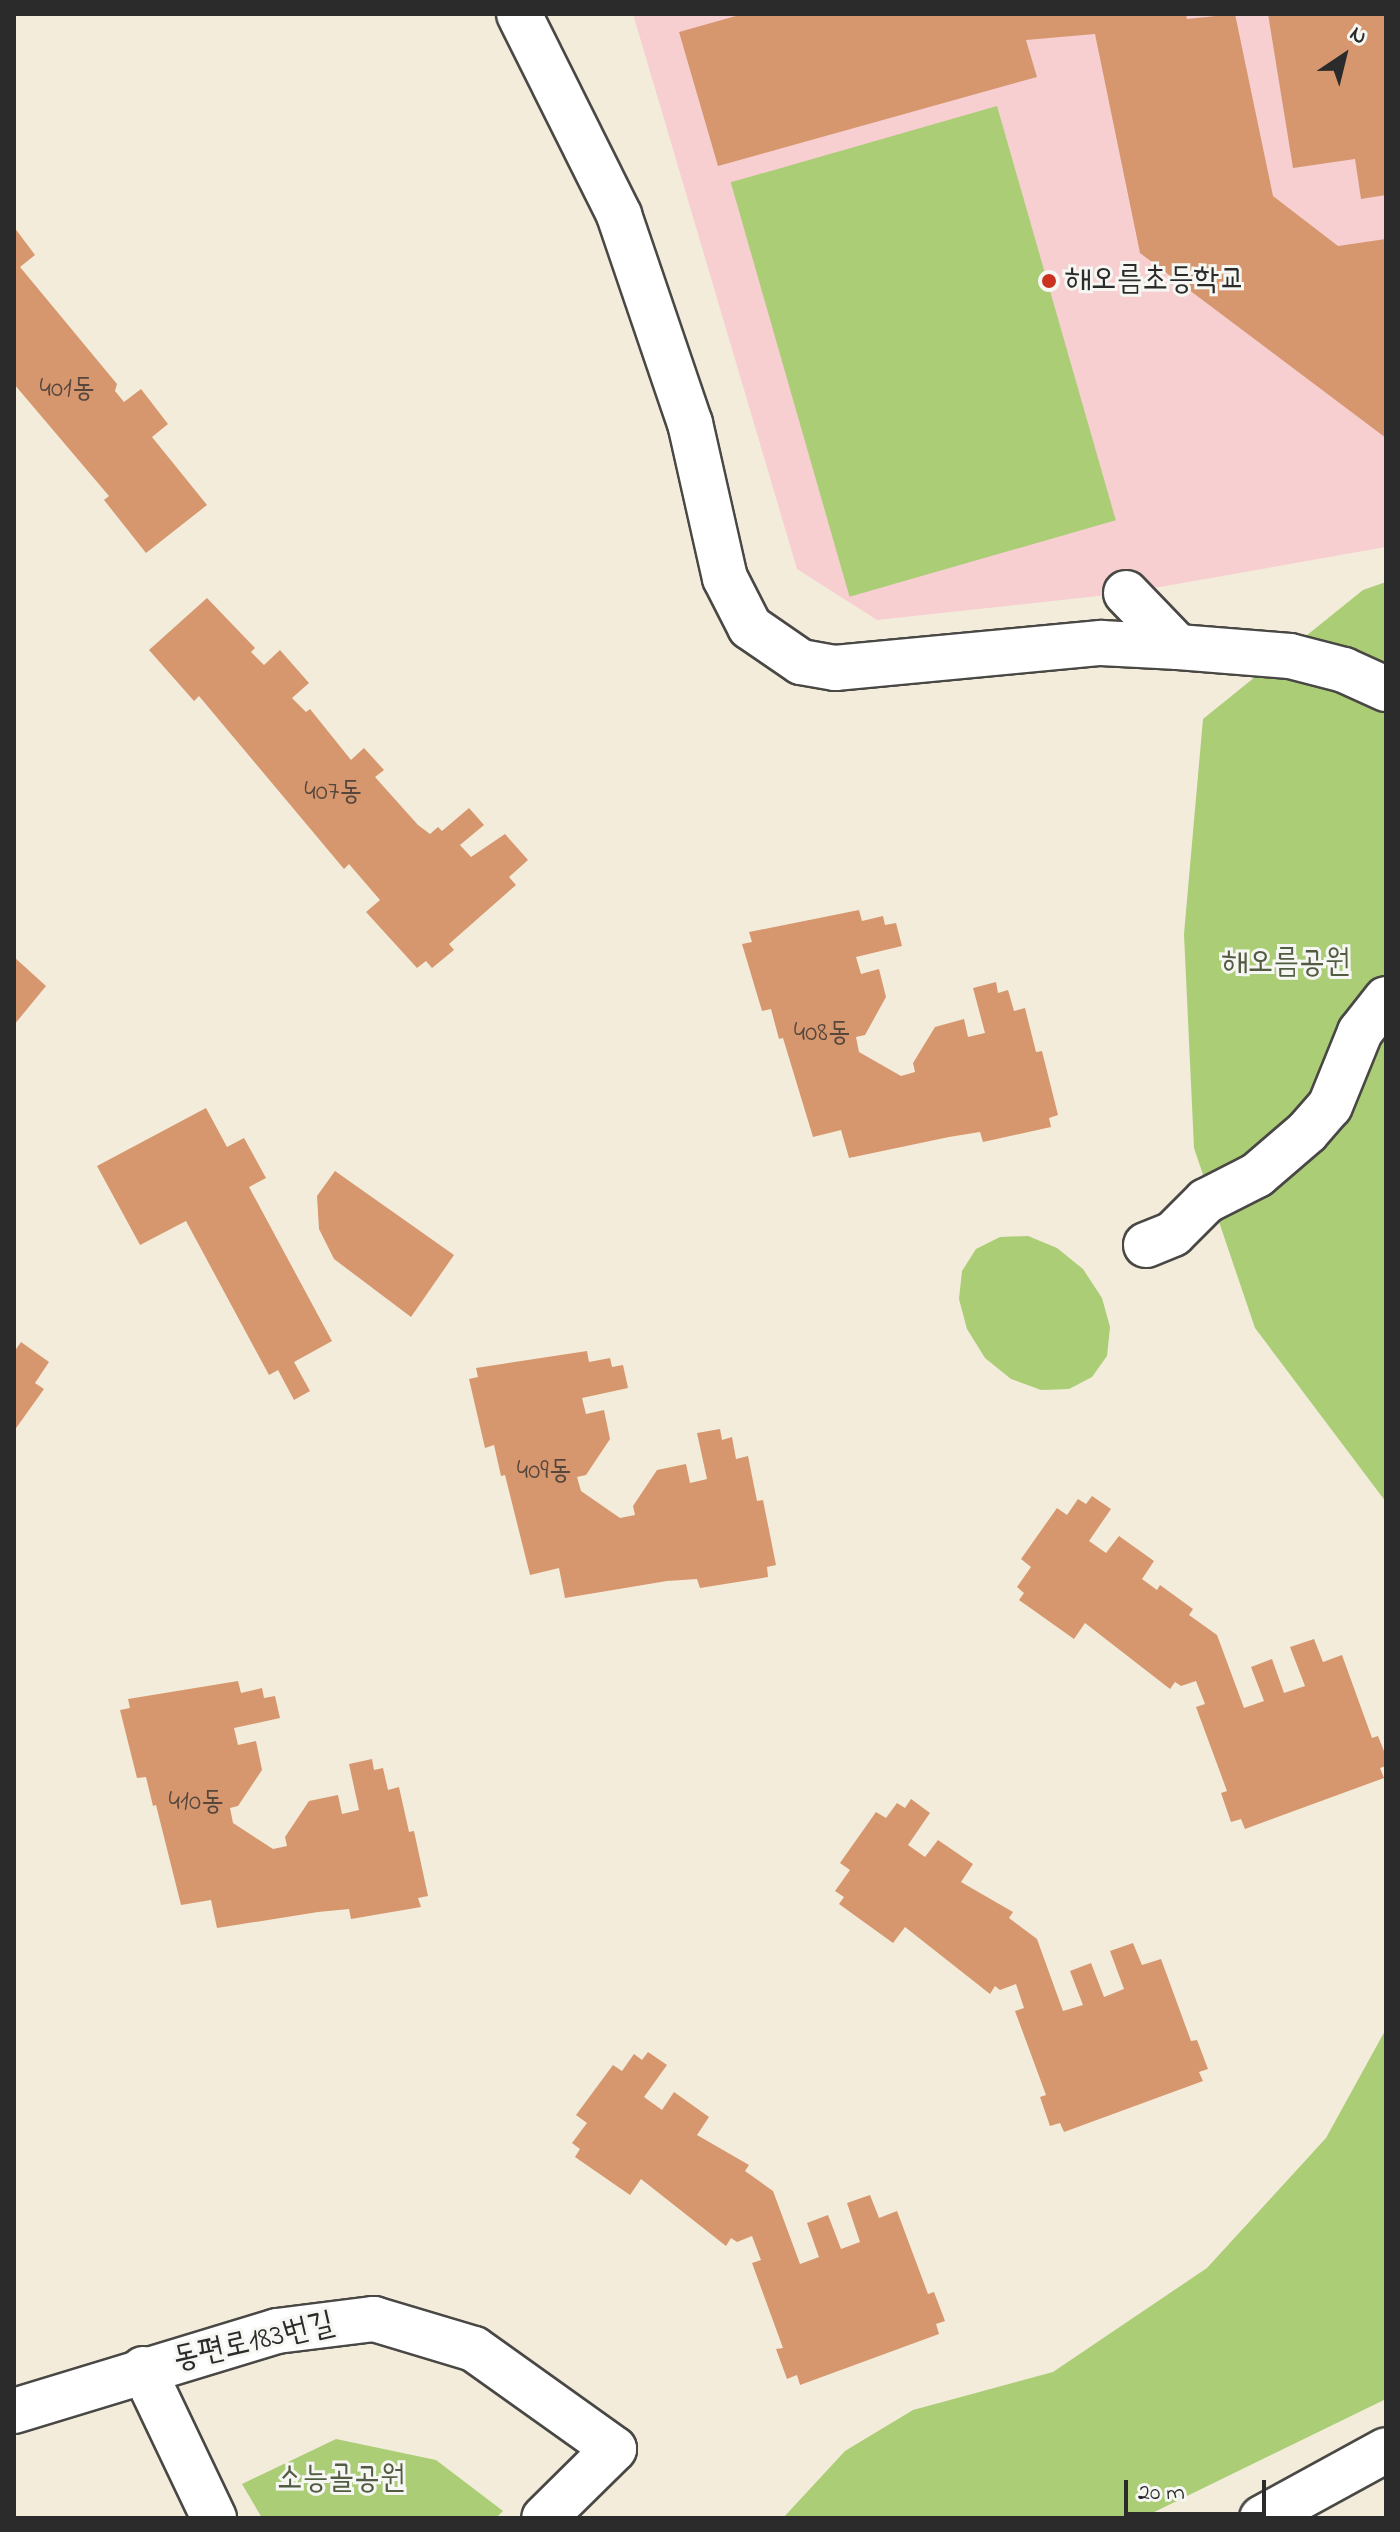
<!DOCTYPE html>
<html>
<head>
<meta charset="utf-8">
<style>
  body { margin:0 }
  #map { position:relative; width:1400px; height:2532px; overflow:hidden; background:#f3ecdb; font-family:"Indie Flower","Poor Story",sans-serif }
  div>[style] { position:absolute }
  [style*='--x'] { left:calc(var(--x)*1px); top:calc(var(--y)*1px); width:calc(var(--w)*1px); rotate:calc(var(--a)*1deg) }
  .built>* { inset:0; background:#f7cfd1 }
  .green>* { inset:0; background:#aacd76; transform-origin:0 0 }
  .building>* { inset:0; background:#d6976f }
  .roads { filter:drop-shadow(2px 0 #494845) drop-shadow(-2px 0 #494845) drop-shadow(0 2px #494845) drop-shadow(0 -2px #494845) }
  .minor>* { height:44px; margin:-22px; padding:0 22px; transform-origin:22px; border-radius:22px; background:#fff }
  .dots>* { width:22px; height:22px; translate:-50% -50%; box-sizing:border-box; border:4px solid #f6f6f2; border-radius:50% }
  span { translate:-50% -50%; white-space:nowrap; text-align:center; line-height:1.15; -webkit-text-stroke:6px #f6f6f2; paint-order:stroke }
  .number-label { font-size:28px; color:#56463c }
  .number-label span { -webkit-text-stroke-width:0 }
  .poi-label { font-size:32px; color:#2b2b2b }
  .left { translate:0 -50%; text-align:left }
  .park-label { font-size:32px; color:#515c42 }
  .street-label { font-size:32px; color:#2b2b2b }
  .frame { position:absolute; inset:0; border:16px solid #2b2b2b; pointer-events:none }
  .north { position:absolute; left:1304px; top:16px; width:80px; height:80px; -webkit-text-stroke:6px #f6f6f2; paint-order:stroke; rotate:35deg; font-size:22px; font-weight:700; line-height:32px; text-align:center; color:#2b2b2b }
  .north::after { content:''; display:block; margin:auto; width:28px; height:36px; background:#2b2b2b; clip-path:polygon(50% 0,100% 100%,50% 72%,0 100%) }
  .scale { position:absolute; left:1124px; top:2480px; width:142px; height:36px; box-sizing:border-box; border:4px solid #2b2b2b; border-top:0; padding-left:10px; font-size:24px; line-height:28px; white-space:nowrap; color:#2b2b2b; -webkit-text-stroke:6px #f6f6f2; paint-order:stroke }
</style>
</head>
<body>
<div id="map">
  <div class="built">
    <div style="clip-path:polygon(633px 14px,1386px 14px,1386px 547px,1126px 593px,877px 620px,797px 569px)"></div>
  </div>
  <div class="green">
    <div style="left:997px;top:106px;width:431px;height:277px;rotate:74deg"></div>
    <div style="clip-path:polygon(1386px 582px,1386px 1502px,1255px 1328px,1194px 1148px,1184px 934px,1203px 719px,1363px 590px)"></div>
    <div style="clip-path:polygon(1028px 1236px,1057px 1248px,1083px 1269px,1102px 1298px,1110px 1327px,1107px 1356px,1092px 1377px,1069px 1389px,1041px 1390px,1011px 1379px,985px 1358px,967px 1329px,959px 1299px,962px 1271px,976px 1249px,1000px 1237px)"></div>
    <div style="clip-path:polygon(1386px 2029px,1386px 2399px,1142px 2518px,783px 2518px,845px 2451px,913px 2410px,1053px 2372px,1207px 2268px,1326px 2138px)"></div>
    <div style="clip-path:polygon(336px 2439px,436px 2460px,503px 2511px,496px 2518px,262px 2518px,242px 2484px)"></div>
  </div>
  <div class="building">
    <div style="clip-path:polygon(743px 14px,1186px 14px,1187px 19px,1235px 14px,1273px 196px,1338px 246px,1386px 239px,1386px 438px,1140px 253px,1095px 34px,1026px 40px,1037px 77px,718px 166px,679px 32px)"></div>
    <div style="clip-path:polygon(1268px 14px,1386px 14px,1386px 195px,1361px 199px,1355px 159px,1293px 168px)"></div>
    <div style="clip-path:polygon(14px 227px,35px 255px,20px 267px,117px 384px,115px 391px,124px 402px,141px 389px,168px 424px,152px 437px,207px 505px,146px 553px,104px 500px,109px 496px,14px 384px)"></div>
    <div style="clip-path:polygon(207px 598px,255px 648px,251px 652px,264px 665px,280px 650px,309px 683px,292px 698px,306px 712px,310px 709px,351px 760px,364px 748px,384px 770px,375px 777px,418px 825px,430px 834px,438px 827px,442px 831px,469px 808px,484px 825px,460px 845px,471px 857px,505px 834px,528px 860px,509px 877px,516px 885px,449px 944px,454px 950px,432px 968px,426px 961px,417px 968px,366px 912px,380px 900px,349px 864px,344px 869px,199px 696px,194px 701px,149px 650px)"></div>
    <div style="clip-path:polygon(859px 910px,862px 921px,883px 916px,885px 925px,896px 923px,902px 946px,856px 957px,861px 974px,879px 969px,886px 997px,865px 1035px,856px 1037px,859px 1052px,901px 1076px,915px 1072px,913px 1063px,935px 1027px,964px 1019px,968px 1037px,985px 1033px,973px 988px,996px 982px,998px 993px,1008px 990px,1014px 1011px,1025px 1008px,1036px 1052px,1042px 1051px,1058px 1115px,1049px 1118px,1051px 1127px,983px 1142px,980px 1132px,949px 1137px,849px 1158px,841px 1130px,813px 1137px,783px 1038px,779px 1039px,771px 1009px,762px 1011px,742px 944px,752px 942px,749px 932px)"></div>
    <div style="clip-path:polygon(14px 957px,46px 986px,14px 1025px)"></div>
    <div style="clip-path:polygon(206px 1108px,227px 1147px,244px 1138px,266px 1178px,249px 1187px,332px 1341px,294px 1362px,310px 1391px,294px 1400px,278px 1370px,269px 1375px,186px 1221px,140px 1245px,97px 1166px)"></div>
    <div style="clip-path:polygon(335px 1171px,454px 1255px,411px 1317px,334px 1259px,319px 1229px,317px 1196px)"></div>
    <div style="clip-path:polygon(21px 1342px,49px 1362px,35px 1383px,44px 1389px,14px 1431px,14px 1352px)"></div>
    <div style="clip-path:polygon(587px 1351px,589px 1362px,610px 1358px,612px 1367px,623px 1365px,628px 1388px,582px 1398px,586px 1414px,604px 1410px,610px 1439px,586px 1475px,577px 1477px,581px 1491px,620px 1518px,635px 1515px,633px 1506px,657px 1470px,686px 1464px,690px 1483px,707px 1479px,697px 1433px,720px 1429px,722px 1440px,732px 1437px,736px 1459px,748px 1456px,757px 1501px,763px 1500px,776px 1565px,767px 1567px,768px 1577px,700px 1588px,697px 1579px,667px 1581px,565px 1598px,559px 1568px,530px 1575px,505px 1475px,501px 1476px,494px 1445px,485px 1448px,469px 1379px,478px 1377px,476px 1368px)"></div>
    <div style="clip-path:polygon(1092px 1496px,1111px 1509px,1089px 1541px,1106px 1553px,1119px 1536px,1154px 1561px,1142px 1579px,1157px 1590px,1160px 1585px,1193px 1609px,1189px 1615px,1217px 1635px,1244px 1708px,1264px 1701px,1251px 1667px,1272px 1659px,1284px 1693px,1305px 1686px,1290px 1647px,1314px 1639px,1323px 1662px,1342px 1655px,1372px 1738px,1378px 1736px,1386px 1756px,1386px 1766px,1380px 1768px,1384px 1778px,1245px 1829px,1241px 1819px,1231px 1822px,1221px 1793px,1227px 1791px,1196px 1707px,1205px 1704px,1196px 1681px,1181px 1686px,1175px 1682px,1170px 1689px,1085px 1623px,1074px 1639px,1019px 1600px,1024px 1593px,1017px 1587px,1031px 1567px,1021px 1559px,1057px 1508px,1067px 1515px,1078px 1499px,1086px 1504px)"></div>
    <div style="clip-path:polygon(238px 1681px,241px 1693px,262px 1688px,264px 1698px,275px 1696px,280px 1718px,234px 1728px,238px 1745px,256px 1741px,262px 1770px,238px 1806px,230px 1808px,233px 1823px,273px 1849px,287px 1846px,285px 1837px,309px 1801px,338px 1795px,342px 1814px,359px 1810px,349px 1764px,372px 1759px,374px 1770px,383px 1768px,388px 1790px,399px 1787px,409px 1832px,414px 1831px,428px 1896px,418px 1898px,421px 1907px,351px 1919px,349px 1909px,318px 1912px,217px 1928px,211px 1900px,181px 1905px,156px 1805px,153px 1806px,146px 1777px,137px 1778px,120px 1710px,130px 1708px,128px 1699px)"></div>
    <div style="clip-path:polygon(911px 1799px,930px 1813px,908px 1845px,925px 1857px,938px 1840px,973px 1864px,961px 1882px,1013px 1912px,1009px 1918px,1037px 1939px,1063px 2011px,1083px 2005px,1070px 1971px,1091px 1963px,1104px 1997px,1124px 1989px,1110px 1951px,1133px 1943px,1142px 1965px,1161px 1959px,1191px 2041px,1197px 2040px,1208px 2069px,1199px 2072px,1203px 2081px,1064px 2132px,1060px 2123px,1050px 2126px,1040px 2097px,1046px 2095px,1015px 2011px,1024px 2008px,1016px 1984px,1000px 1990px,995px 1986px,990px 1994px,905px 1927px,893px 1943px,839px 1904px,844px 1897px,835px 1891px,850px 1870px,840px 1863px,876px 1812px,886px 1818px,897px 1803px,905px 1808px)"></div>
    <div style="clip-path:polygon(648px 2052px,667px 2065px,644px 2097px,662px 2110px,674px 2092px,709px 2117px,697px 2135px,749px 2165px,745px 2171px,773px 2191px,800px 2264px,819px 2257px,807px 2223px,828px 2215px,841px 2249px,860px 2242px,847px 2203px,870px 2195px,879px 2218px,897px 2211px,928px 2294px,934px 2292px,945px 2321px,936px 2324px,939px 2334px,800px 2385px,797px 2375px,787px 2379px,776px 2349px,783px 2348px,752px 2263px,761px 2260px,752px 2236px,737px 2242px,731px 2238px,726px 2246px,641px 2179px,630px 2195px,575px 2157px,580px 2149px,572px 2143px,587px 2123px,576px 2115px,613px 2065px,622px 2071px,634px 2054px,642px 2060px)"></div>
  </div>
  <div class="roads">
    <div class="minor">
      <div style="--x:519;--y:14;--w:225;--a:63.5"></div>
      <div style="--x:619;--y:215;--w:220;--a:71.2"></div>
      <div style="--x:690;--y:423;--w:159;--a:77.3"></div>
      <div style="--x:725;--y:578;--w:55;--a:63"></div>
      <div style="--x:750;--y:627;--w:62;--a:34.5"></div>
      <div style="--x:801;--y:662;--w:35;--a:10"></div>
      <div style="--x:835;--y:668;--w:267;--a:-5.4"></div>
      <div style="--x:1101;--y:643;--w:77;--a:3"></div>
      <div style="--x:1126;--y:593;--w:75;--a:46.1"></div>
      <div style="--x:1178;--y:647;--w:112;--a:4.6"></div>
      <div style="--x:1290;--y:656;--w:56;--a:14.5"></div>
      <div style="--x:1344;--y:670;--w:46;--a:24.3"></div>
      <div style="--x:1146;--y:1245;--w:29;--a:-22"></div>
      <div style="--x:1173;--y:1234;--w:47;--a:-45"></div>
      <div style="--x:1206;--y:1201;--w:57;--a:-27"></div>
      <div style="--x:1257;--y:1175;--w:66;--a:-40.7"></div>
      <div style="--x:1307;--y:1132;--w:35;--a:-49"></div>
      <div style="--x:1330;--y:1106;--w:80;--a:-67.9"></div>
      <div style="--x:1360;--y:1032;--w:42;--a:-51.8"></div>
      <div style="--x:143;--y:2369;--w:165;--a:64.5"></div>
      <div style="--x:14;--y:2411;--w:275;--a:-16.9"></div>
      <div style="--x:277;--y:2331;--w:98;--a:-7.1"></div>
      <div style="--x:374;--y:2319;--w:104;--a:16.7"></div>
      <div style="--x:474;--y:2349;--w:172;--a:35.5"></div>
      <div style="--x:614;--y:2449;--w:98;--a:135.4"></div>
      <div style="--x:1262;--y:2518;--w:141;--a:-28.7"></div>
    </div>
  </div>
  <div class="dots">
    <div style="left:1049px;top:281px;background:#c8321e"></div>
  </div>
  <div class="number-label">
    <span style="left:67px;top:390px">401동</span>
    <span style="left:333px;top:793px">407동</span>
    <span style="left:822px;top:1034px">408동</span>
    <span style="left:544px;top:1472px">409동</span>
    <span style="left:196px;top:1803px">410동</span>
  </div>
  <div class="poi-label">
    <span class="left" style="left:1065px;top:281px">해오름초등학교</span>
  </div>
  <div class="park-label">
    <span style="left:1286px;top:964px">해오름공원</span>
    <span style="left:341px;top:2480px">소능골공원</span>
  </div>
  <div class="street-label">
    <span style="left:254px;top:2343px;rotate:-13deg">동편로183번길</span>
  </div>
  <div class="frame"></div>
  <div class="north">N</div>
  <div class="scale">20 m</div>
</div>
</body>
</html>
